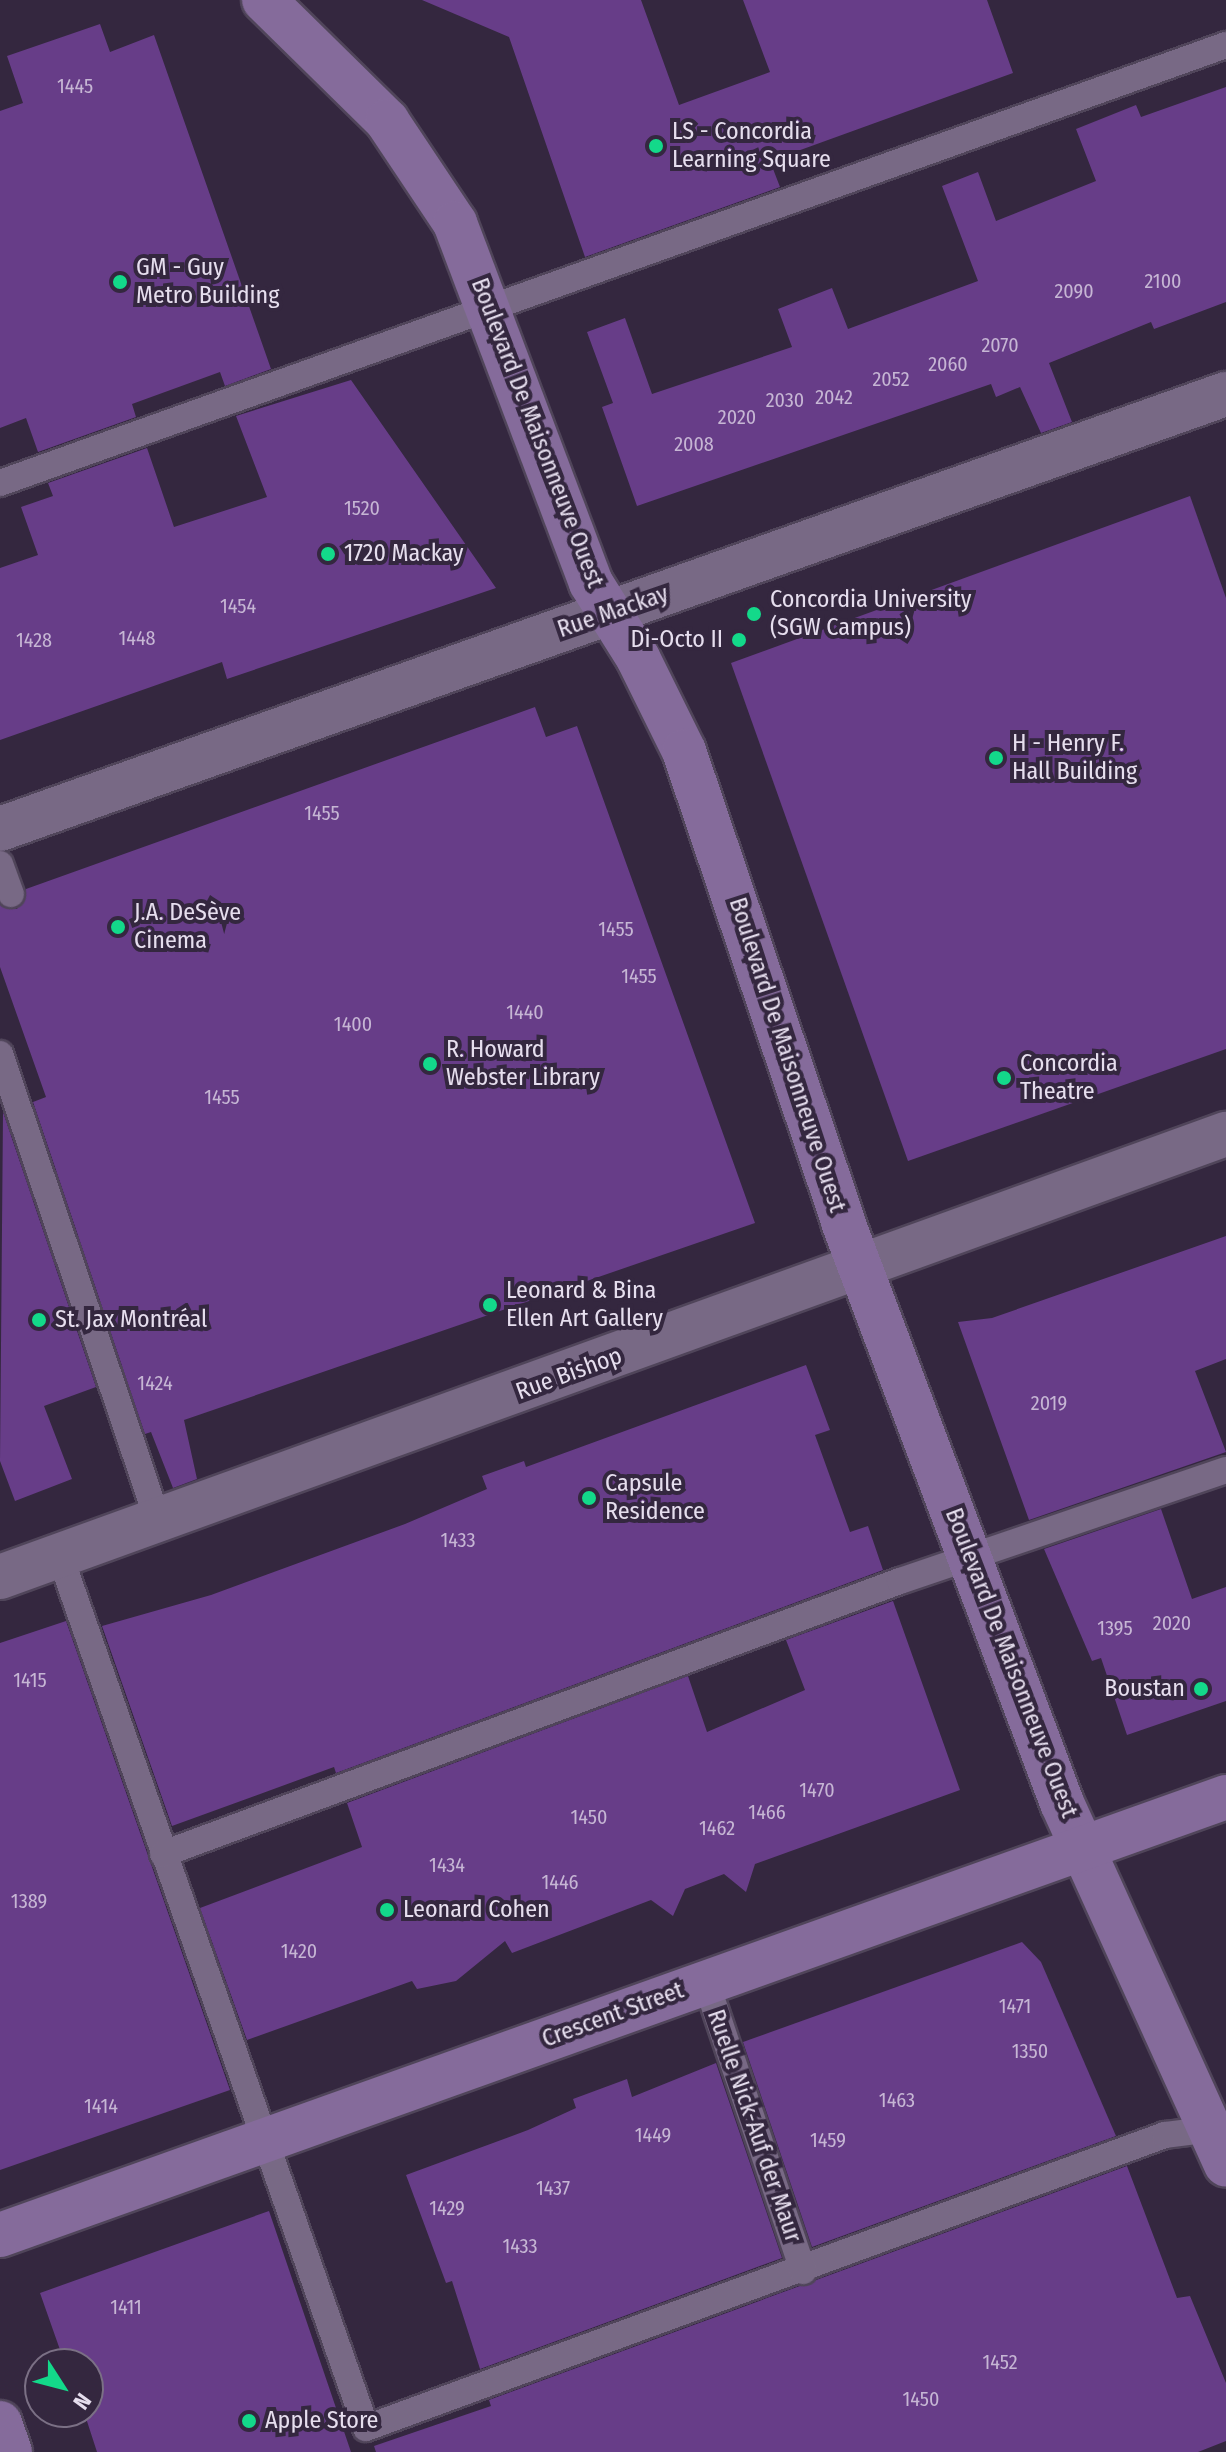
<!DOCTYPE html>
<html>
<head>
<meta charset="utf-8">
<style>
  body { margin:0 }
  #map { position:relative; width:1226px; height:2452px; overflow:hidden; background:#34273f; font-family:"Fira Sans Condensed",sans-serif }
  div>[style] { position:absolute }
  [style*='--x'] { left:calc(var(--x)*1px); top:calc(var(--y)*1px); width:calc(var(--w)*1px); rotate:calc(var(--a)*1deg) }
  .building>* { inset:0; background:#673d88 }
  .roads { filter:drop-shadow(2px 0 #50455a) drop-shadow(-2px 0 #50455a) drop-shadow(0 2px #50455a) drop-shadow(0 -2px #50455a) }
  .lane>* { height:26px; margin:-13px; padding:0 13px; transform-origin:13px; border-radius:13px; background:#786985 }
  .street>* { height:44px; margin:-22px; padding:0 22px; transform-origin:22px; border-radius:22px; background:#786985 }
  .secondary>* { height:44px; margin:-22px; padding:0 22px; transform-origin:22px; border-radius:22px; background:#856b9b }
  .dots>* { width:22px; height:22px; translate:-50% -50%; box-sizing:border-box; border:4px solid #34273f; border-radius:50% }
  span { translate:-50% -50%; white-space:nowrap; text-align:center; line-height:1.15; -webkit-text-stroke:8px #34273f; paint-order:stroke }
  .number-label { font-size:20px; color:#c6b6d4 }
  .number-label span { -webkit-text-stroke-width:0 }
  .poi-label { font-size:24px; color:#e6deee }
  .left { translate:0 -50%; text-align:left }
  .right { translate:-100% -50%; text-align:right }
  .street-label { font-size:24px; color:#e6deee }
  .north { position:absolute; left:24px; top:2348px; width:80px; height:80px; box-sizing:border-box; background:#34273f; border:2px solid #7b7085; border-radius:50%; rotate:126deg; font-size:22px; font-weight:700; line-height:32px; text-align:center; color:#e6deee }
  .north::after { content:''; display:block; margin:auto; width:28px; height:36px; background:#13d98a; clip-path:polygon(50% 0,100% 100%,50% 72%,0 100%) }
</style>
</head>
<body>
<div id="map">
  <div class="building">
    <div style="clip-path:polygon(422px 0,641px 0,679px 105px,770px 72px,743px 0,987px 0,1013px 73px,770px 161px,780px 187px,585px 257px,509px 37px)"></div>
    <div style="clip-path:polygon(100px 24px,110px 52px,154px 35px,271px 369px,225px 386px,220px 372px,132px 404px,136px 417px,38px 452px,26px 418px,0 428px,0 111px,23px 103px,7px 56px)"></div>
    <div style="clip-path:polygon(1226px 87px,1226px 302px,1154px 329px,1151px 322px,1049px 363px,1072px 422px,1041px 433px,1020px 387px,996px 397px,991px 384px,637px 506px,602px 407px,613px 403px,587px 332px,625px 318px,652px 394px,792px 347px,778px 309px,832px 288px,848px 329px,978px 281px,942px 186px,978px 172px,996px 221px,1096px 181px,1076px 129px,1136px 105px,1141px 117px)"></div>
    <div style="clip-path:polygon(351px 380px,496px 588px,227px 679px,222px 662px,0 740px,0 568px,38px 555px,21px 507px,53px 496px,48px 483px,147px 448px,174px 527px,267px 497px,236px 416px)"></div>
    <div style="clip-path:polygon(1190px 496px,1226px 598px,1226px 1049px,908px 1161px,731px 663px)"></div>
    <div style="clip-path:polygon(535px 707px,546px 737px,577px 726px,755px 1223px,184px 1420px,197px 1479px,173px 1488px,151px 1432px,145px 1434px,33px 1102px,46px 1097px,0 967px,0 905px,17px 909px,26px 889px)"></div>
    <div style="clip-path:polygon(3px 1112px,96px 1387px,44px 1406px,72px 1479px,15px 1501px,0 1461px)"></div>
    <div style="clip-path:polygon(1226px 1236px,1226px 1359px,1195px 1371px,1226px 1452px,1029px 1520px,958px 1322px,992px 1318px)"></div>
    <div style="clip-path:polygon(806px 1365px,830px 1430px,815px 1435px,850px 1532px,868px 1526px,883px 1570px,336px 1773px,334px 1767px,172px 1826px,102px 1626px,211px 1595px,405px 1524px,487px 1489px,482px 1476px,524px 1461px,526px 1467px)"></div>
    <div style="clip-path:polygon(1161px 1509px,1192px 1599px,1226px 1587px,1226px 1701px,1127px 1735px,1101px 1658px,1092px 1661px,1044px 1549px)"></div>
    <div style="clip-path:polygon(893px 1601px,960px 1790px,755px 1864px,746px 1892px,724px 1874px,685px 1889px,673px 1916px,651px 1900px,512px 1953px,505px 1941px,456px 1981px,417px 1989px,412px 1981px,247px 2040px,200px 1908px,362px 1847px,347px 1803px,688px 1676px,707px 1732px,805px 1690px,786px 1640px)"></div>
    <div style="clip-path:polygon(66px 1621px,230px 2090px,0 2170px,0 1643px)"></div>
    <div style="clip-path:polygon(1022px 1942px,1041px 1962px,1116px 2136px,812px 2247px,743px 2042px)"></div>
    <div style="clip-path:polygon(716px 2063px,782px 2258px,480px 2369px,452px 2281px,446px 2283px,406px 2175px,528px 2130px,576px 2108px,573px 2099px,627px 2079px,632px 2097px)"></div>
    <div style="clip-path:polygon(1127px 2166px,1177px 2298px,1190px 2296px,1226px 2383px,1226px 2441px,1198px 2452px,376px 2452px,374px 2446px,491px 2406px,489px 2400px)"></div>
    <div style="clip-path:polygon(269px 2211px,351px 2452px,97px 2452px,84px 2412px,88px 2364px,65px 2364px,40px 2293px)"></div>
  </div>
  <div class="roads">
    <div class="lane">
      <div style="--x:0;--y:483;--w:1302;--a:-19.66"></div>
      <div style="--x:0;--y:864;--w:32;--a:70"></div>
      <div style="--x:0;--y:1054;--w:494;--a:71.3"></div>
      <div style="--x:60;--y:1556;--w:924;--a:70.66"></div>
      <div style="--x:366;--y:2428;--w:851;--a:-20.14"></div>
      <div style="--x:1165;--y:2135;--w:56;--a:-7.1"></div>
      <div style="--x:163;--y:1854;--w:786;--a:-20.33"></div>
      <div style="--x:900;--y:1581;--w:344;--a:-18.8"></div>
      <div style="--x:706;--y:1982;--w:305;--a:71.4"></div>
    </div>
    <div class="street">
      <div style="--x:0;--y:829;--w:1301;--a:-19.54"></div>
      <div style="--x:0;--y:1577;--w:1304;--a:-19.87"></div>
    </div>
    <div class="secondary">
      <div style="--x:264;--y:0;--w:173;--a:44.5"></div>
      <div style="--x:387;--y:121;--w:123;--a:56.3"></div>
      <div style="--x:455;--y:223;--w:385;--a:69.3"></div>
      <div style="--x:591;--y:583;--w:89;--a:57.9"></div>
      <div style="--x:638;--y:658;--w:104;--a:63.7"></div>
      <div style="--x:684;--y:751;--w:497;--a:71.3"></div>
      <div style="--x:843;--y:1222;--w:621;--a:69.35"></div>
      <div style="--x:1062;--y:1803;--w:397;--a:65.6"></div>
      <div style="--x:0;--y:2235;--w:1302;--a:-19.66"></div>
      <div style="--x:0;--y:2423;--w:31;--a:71"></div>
    </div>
  </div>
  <div class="dots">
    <div style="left:656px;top:146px;background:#13d98a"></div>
    <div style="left:120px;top:282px;background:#13d98a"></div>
    <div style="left:328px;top:554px;background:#13d98a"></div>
    <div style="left:754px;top:614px;background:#13d98a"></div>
    <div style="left:739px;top:640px;background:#13d98a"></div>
    <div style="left:996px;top:758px;background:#13d98a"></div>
    <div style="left:118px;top:927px;background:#13d98a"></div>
    <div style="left:430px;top:1064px;background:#13d98a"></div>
    <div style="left:1004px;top:1078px;background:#13d98a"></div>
    <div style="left:490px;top:1305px;background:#13d98a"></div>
    <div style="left:39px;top:1320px;background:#13d98a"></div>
    <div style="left:589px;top:1498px;background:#13d98a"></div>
    <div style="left:1201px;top:1689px;background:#13d98a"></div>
    <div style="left:387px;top:1910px;background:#13d98a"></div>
    <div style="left:249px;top:2421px;background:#13d98a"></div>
  </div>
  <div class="number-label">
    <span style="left:75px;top:86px">1445</span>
    <span style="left:1163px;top:281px">2100</span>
    <span style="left:1074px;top:291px">2090</span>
    <span style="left:1000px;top:345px">2070</span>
    <span style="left:948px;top:364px">2060</span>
    <span style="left:891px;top:379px">2052</span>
    <span style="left:834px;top:397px">2042</span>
    <span style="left:785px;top:400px">2030</span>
    <span style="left:737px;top:417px">2020</span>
    <span style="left:694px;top:444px">2008</span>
    <span style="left:362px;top:508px">1520</span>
    <span style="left:238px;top:606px">1454</span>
    <span style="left:137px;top:638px">1448</span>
    <span style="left:34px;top:640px">1428</span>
    <span style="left:322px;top:813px">1455</span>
    <span style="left:616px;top:929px">1455</span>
    <span style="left:639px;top:976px">1455</span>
    <span style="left:525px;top:1012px">1440</span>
    <span style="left:353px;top:1024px">1400</span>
    <span style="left:222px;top:1097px">1455</span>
    <span style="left:155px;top:1383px">1424</span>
    <span style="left:1049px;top:1403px">2019</span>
    <span style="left:458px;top:1540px">1433</span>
    <span style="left:1172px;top:1623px">2020</span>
    <span style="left:1115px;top:1628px">1395</span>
    <span style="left:30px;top:1680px">1415</span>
    <span style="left:817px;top:1790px">1470</span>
    <span style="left:767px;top:1812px">1466</span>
    <span style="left:589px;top:1817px">1450</span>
    <span style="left:717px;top:1828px">1462</span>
    <span style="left:447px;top:1865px">1434</span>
    <span style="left:560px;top:1882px">1446</span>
    <span style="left:29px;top:1901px">1389</span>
    <span style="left:299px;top:1951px">1420</span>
    <span style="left:1015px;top:2006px">1471</span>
    <span style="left:1030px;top:2051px">1350</span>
    <span style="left:897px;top:2100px">1463</span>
    <span style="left:101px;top:2106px">1414</span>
    <span style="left:653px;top:2135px">1449</span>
    <span style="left:828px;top:2140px">1459</span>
    <span style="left:553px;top:2188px">1437</span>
    <span style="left:447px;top:2208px">1429</span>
    <span style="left:520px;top:2246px">1433</span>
    <span style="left:126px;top:2307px">1411</span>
    <span style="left:1000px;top:2362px">1452</span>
    <span style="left:921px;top:2399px">1450</span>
  </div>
  <div class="poi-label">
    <span class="left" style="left:672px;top:146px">LS - Concordia<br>Learning Square</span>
    <span class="left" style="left:136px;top:282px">GM - Guy<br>Metro Building</span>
    <span class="left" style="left:344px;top:554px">1720 Mackay</span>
    <span class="left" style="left:770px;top:614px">Concordia University<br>(SGW Campus)</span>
    <span class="right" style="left:723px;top:640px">Di-Octo II</span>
    <span class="left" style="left:1012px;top:758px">H - Henry F.<br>Hall Building</span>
    <span class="left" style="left:134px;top:927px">J.A. DeSève<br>Cinema</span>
    <span class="left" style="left:446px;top:1064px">R. Howard<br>Webster Library</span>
    <span class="left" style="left:1020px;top:1078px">Concordia<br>Theatre</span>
    <span class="left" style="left:506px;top:1305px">Leonard &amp; Bina<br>Ellen Art Gallery</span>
    <span class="left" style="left:55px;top:1320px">St. Jax Montréal</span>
    <span class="left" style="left:605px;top:1498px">Capsule<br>Residence</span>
    <span class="right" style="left:1185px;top:1689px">Boustan</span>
    <span class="left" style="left:403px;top:1910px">Leonard Cohen</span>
    <span class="left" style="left:265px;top:2421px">Apple Store</span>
  </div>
  <div class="street-label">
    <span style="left:537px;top:433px;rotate:69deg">Boulevard De Maisonneuve Ouest</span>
    <span style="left:613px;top:612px;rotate:-19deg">Rue Mackay</span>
    <span style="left:787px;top:1055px;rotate:72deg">Boulevard De Maisonneuve Ouest</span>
    <span style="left:569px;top:1374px;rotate:-20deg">Rue Bishop</span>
    <span style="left:1011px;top:1663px;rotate:69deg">Boulevard De Maisonneuve Ouest</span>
    <span style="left:613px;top:2015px;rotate:-20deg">Crescent Street</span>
    <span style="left:754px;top:2126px;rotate:71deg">Ruelle Nick-Auf der Maur</span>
  </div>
  <div class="north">N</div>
</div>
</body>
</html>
